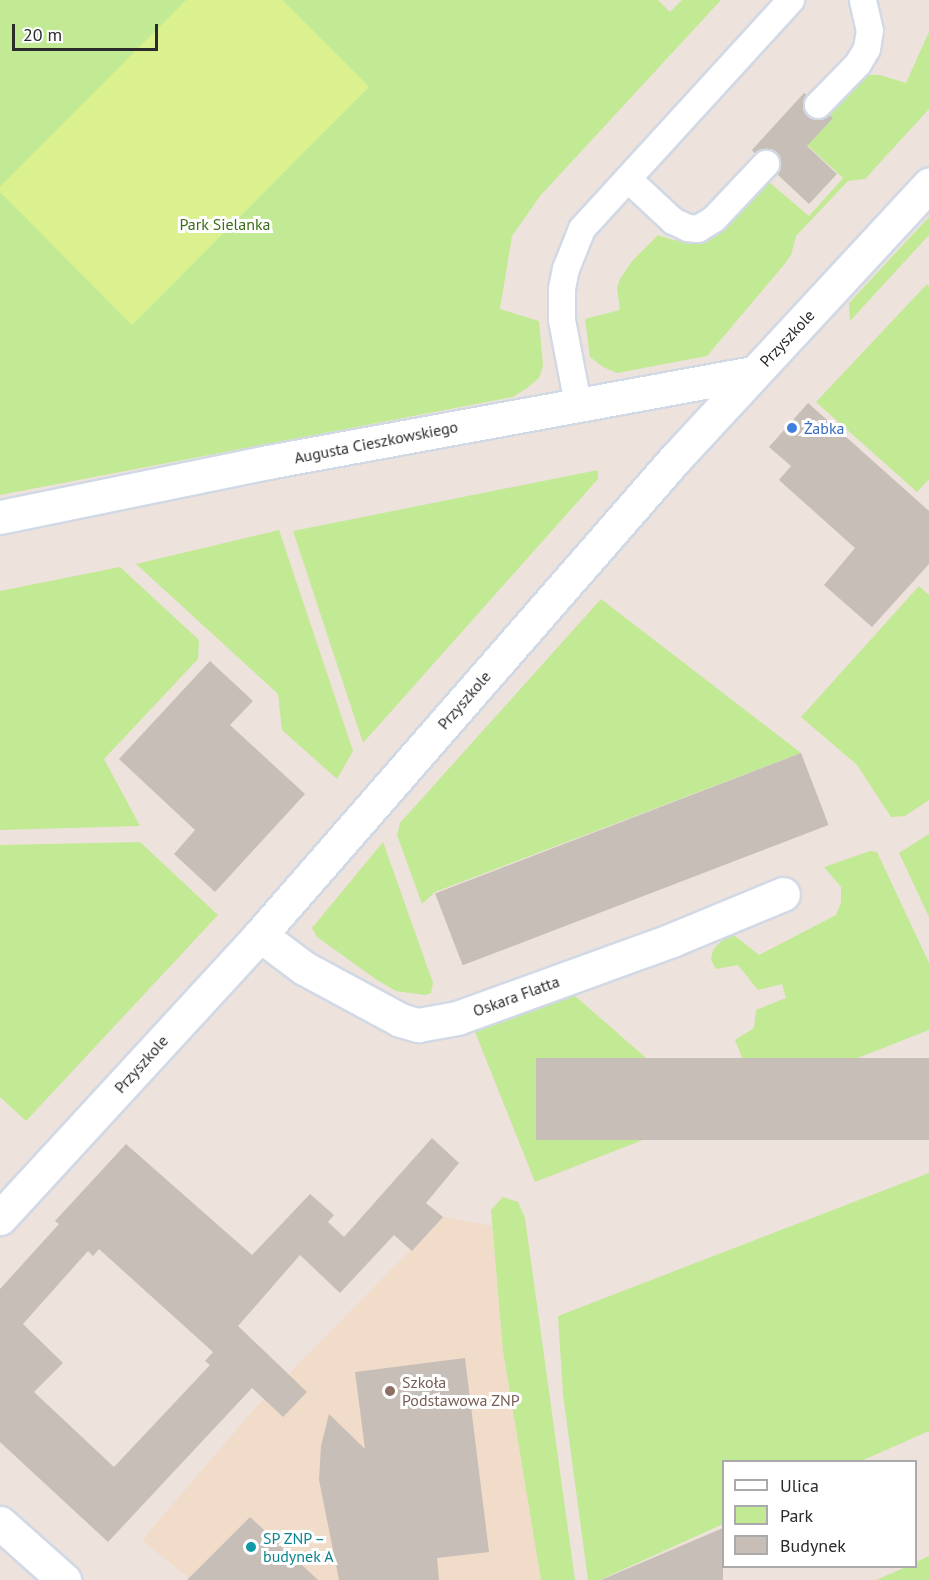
<!DOCTYPE html>
<html>
<head>
<meta charset="utf-8">
<style>
  body { margin:0 }
  #map { position:relative; width:929px; height:1580px; overflow:hidden; background:#eee2dc; font-family:"PT Sans",sans-serif }
  div>[style] { position:absolute }
  [style*='--x'] { left:calc(var(--x)*1px); top:calc(var(--y)*1px); width:calc(var(--w)*1px); rotate:calc(var(--a)*1deg) }
  .education>* { inset:0; background:#f1dcca }
  .green>* { inset:0; background:#c2e994 }
  .pitch>* { inset:0; background:#dbf18f }
  .building>* { inset:0; background:#c6beb7; transform-origin:0 0 }
  .roads { filter:drop-shadow(2px 0 #d1d9e5) drop-shadow(-2px 0 #d1d9e5) drop-shadow(0 2px #d1d9e5) drop-shadow(0 -2px #d1d9e5) }
  .lane>* { height:26px; margin:-13px; padding:0 13px; transform-origin:13px; border-radius:13px; background:#fff }
  .street>* { height:33px; margin:-16.5px; padding:0 16.5px; transform-origin:16.5px; border-radius:16.5px; background:#fff }
  .dots>* { width:16px; height:16px; translate:-50% -50%; box-sizing:border-box; border:3px solid #fff; border-radius:50% }
  span { translate:-50% -50%; white-space:nowrap; text-align:center; line-height:1.15; -webkit-text-stroke:6px #fff; paint-order:stroke }
  .park-label { font-size:16px; color:#396e14 }
  .street-label { font-size:16px; color:#2b2b2b }
  .shop-label { font-size:16px; color:#366cbe }
  .left { translate:0 -50%; text-align:left }
  .education-label { font-size:16px; color:#785e54 }
  .culture-label { font-size:16px; color:#0d838f }
  .legend { position:absolute; left:722px; top:1460px; width:195px; height:108px; box-sizing:border-box; background:#fff; border:2px solid #aaa; margin:0; padding:8px 10px; list-style:none; font-size:18px; color:#2b2b2b }
  .legend li { display:flex; align-items:center; gap:12px; height:30px }
  .legend b { width:30px; border:2px solid #aaa }
  .scale { position:absolute; left:12px; top:24px; width:146px; height:27px; box-sizing:border-box; border:3px solid #2b2b2b; border-top:0; padding-left:8px; font-size:18px; line-height:21px; white-space:nowrap; color:#2b2b2b; -webkit-text-stroke:4px #fff; paint-order:stroke }
</style>
</head>
<body>
<div id="map">
  <div class="education">
    <div style="clip-path:polygon(443px 1217px,492px 1226px,503px 1351px,541px 1580px,191px 1580px,142px 1540px,255px 1408px)"></div>
  </div>
  <div class="green">
    <div style="clip-path:polygon(0 0,658px 0,670px 12px,682px 0,721px 0,540px 196px,512px 236px,500px 309px,539px 321px,543px 366px,539px 378px,527px 388px,513px 397px,0 495px)"></div>
    <div style="clip-path:polygon(929px 32px,929px 109px,865px 179px,848px 181px,796px 236px,791px 255px,783px 266px,707px 356px,617px 373px,603px 367px,590px 357px,585px 319px,620px 310px,617px 288px,620px 279px,633px 260px,658px 235px,673px 240px,696px 242px,714px 233px,769px 182px,809px 216px,843px 178px,807px 145px,832px 119px,829px 115px,858px 81px,870px 75px,880px 75px,906px 83px)"></div>
    <div style="clip-path:polygon(929px 217px,929px 235px,850px 321px,849px 303px)"></div>
    <div style="clip-path:polygon(927px 284px,929px 287px,929px 479px,917px 492px,816px 402px)"></div>
    <div style="clip-path:polygon(598px 470px,598px 479px,363px 743px,293px 531px)"></div>
    <div style="clip-path:polygon(279px 530px,353px 751px,337px 779px,282px 730px,278px 694px,136px 564px)"></div>
    <div style="clip-path:polygon(120px 567px,199px 640px,198px 659px,104px 759px,140px 826px,0 830px,0 591px)"></div>
    <div style="clip-path:polygon(919px 586px,929px 595px,929px 800px,905px 816px,891px 817px,857px 765px,801px 717px)"></div>
    <div style="clip-path:polygon(601px 599px,801px 753px,435px 892px,422px 904px,397px 835px,400px 823px)"></div>
    <div style="clip-path:polygon(929px 834px,929px 917px,899px 853px)"></div>
    <div style="clip-path:polygon(140px 842px,218px 915px,26px 1121px,0 1097px,0 845px)"></div>
    <div style="clip-path:polygon(383px 842px,433px 983px,431px 993px,425px 995px,396px 991px,377px 980px,317px 937px,312px 928px)"></div>
    <div style="clip-path:polygon(870px 851px,877px 852px,929px 963px,929px 1030px,758px 1097px,735px 1040px,754px 1028px,756px 1010px,786px 998px,782px 984px,758px 990px,738px 965px,716px 969px,711px 960px,713px 950px,730px 932px,759px 955px,836px 915px,841px 902px,841px 887px,824px 867px)"></div>
    <div style="clip-path:polygon(574px 995px,653px 1064px,689px 1122px,535px 1182px,475px 1032px,551px 1000px)"></div>
    <div style="clip-path:polygon(929px 1173px,929px 1431px,861px 1461px,724px 1462px,723px 1524px,600px 1580px,588px 1580px,563px 1394px,558px 1316px)"></div>
    <div style="clip-path:polygon(503px 1197px,518px 1202px,525px 1218px,575px 1580px,541px 1580px,503px 1351px,491px 1210px)"></div>
    <div style="clip-path:polygon(929px 1556px,929px 1580px,876px 1580px,906px 1567px,916px 1566px,916px 1562px)"></div>
  </div>
  <div class="pitch">
    <div style="clip-path:polygon(186px 0,282px 0,369px 87px,132px 325px,0 192px,0 187px)"></div>
  </div>
  <div class="building">
    <div style="clip-path:polygon(804px 93px,807px 95px,803px 108px,808px 116px,815px 120px,829px 115px,833px 118px,807px 146px,837px 174px,809px 204px,777px 174px,781px 167px,777px 154px,769px 149px,755px 154px,752px 150px)"></div>
    <div style="clip-path:polygon(808px 403px,929px 511px,929px 564px,872px 627px,824px 585px,855px 548px,779px 480px,791px 466px,769px 447px)"></div>
    <div style="clip-path:polygon(210px 661px,253px 701px,230px 725px,305px 794px,215px 892px,174px 854px,195px 830px,119px 759px)"></div>
    <div style="left:801px;top:753px;width:77px;height:392px;rotate:69deg"></div>
    <div style="left:929px;top:1058px;width:82px;height:393px;rotate:90deg"></div>
    <div style="clip-path:polygon(evenodd,432px 1138px,459px 1163px,426px 1203px,443px 1217px,412px 1251px,394px 1235px,340px 1293px,300px 1255px,238px 1326px,307px 1392px,283px 1417px,252px 1388px,108px 1542px,0 1442px,0 1289px,59px 1224px,55px 1221px,126px 1144px,252px 1255px,310px 1194px,334px 1215px,328px 1222px,344px 1237px,432px 1138px,99px 1249px,213px 1352px,205px 1361px,210px 1365px,114px 1467px,34px 1392px,63px 1363px,23px 1324px,88px 1251px,93px 1256px,99px 1249px)"></div>
    <div style="clip-path:polygon(465px 1358px,489px 1552px,437px 1558px,439px 1580px,339px 1580px,319px 1480px,321px 1446px,329px 1414px,365px 1449px,355px 1372px)"></div>
    <div style="clip-path:polygon(250px 1517px,318px 1580px,187px 1580px)"></div>
    <div style="clip-path:polygon(723px 1528px,723px 1580px,601px 1580px)"></div>
  </div>
  <div class="roads">
    <div class="lane">
      <div style="--x:818;--y:105;--w:57;--a:-45.7"></div>
      <div style="--x:858;--y:64;--w:17;--a:-59"></div>
      <div style="--x:867;--y:49;--w:18;--a:-81"></div>
      <div style="--x:870;--y:31;--w:32;--a:-103"></div>
      <div style="--x:628;--y:179;--w:62;--a:43"></div>
      <div style="--x:673;--y:221;--w:17;--a:25"></div>
      <div style="--x:688;--y:228;--w:10;--a:6"></div>
      <div style="--x:698;--y:229;--w:19;--a:-32"></div>
      <div style="--x:714;--y:219;--w:76;--a:-46.6"></div>
      <div style="--x:578;--y:404;--w:86;--a:-100.8"></div>
      <div style="--x:562;--y:320;--w:31;--a:-90"></div>
      <div style="--x:562;--y:289;--w:20;--a:-79"></div>
      <div style="--x:566;--y:269;--w:43;--a:-68.2"></div>
      <div style="--x:582;--y:229;--w:310;--a:-47.6"></div>
    </div>
    <div class="street">
      <div style="--x:0;--y:517;--w:274;--a:-11.6"></div>
      <div style="--x:268;--y:462;--w:494;--a:-10.4"></div>
      <div style="--x:260;--y:935;--w:55;--a:36.9"></div>
      <div style="--x:304;--y:968;--w:109;--a:28.4"></div>
      <div style="--x:400;--y:1020;--w:19;--a:16"></div>
      <div style="--x:418;--y:1025;--w:40;--a:-10"></div>
      <div style="--x:457;--y:1018;--w:229;--a:-19.9"></div>
      <div style="--x:672;--y:940;--w:120;--a:-22.5"></div>
      <div style="--x:0;--y:1218;--w:384;--a:-47.4"></div>
      <div style="--x:260;--y:935;--w:632;--a:-48.92"></div>
      <div style="--x:675;--y:459;--w:374;--a:-47.2"></div>
      <div style="--x:0;--y:1523;--w:86;--a:41.7"></div>
    </div>
  </div>
  <div class="dots">
    <div style="left:792px;top:428px;background:#3f7fe0"></div>
    <div style="left:390px;top:1391px;background:#8d6e63"></div>
    <div style="left:251px;top:1547px;background:#0f9aa8"></div>
  </div>
  <div class="park-label">
    <span style="left:225px;top:224px">Park Sielanka</span>
  </div>
  <div class="street-label">
    <span style="left:787px;top:338px;rotate:-47deg">Przyszkole</span>
    <span style="left:376px;top:442px;rotate:-11deg">Augusta Cieszkowskiego</span>
    <span style="left:464px;top:700px;rotate:-49deg">Przyszkole</span>
    <span style="left:516px;top:996px;rotate:-20deg">Oskara Flatta</span>
    <span style="left:141px;top:1064px;rotate:-48deg">Przyszkole</span>
  </div>
  <div class="shop-label">
    <span class="left" style="left:804px;top:428px">Żabka</span>
  </div>
  <div class="education-label">
    <span class="left" style="left:402px;top:1391px">Szkoła<br>Podstawowa ZNP</span>
  </div>
  <div class="culture-label">
    <span class="left" style="left:263px;top:1547px">SP ZNP –<br>budynek A</span>
  </div>
  <ul class="legend">
  <li><b style="height:8px;background:#fff"></b>Ulica</li>
  <li><b style="height:16px;background:#c2e994"></b>Park</li>
  <li><b style="height:16px;background:#c6beb7"></b>Budynek</li>
  </ul>
  <div class="scale">20 m</div>
</div>
</body>
</html>
